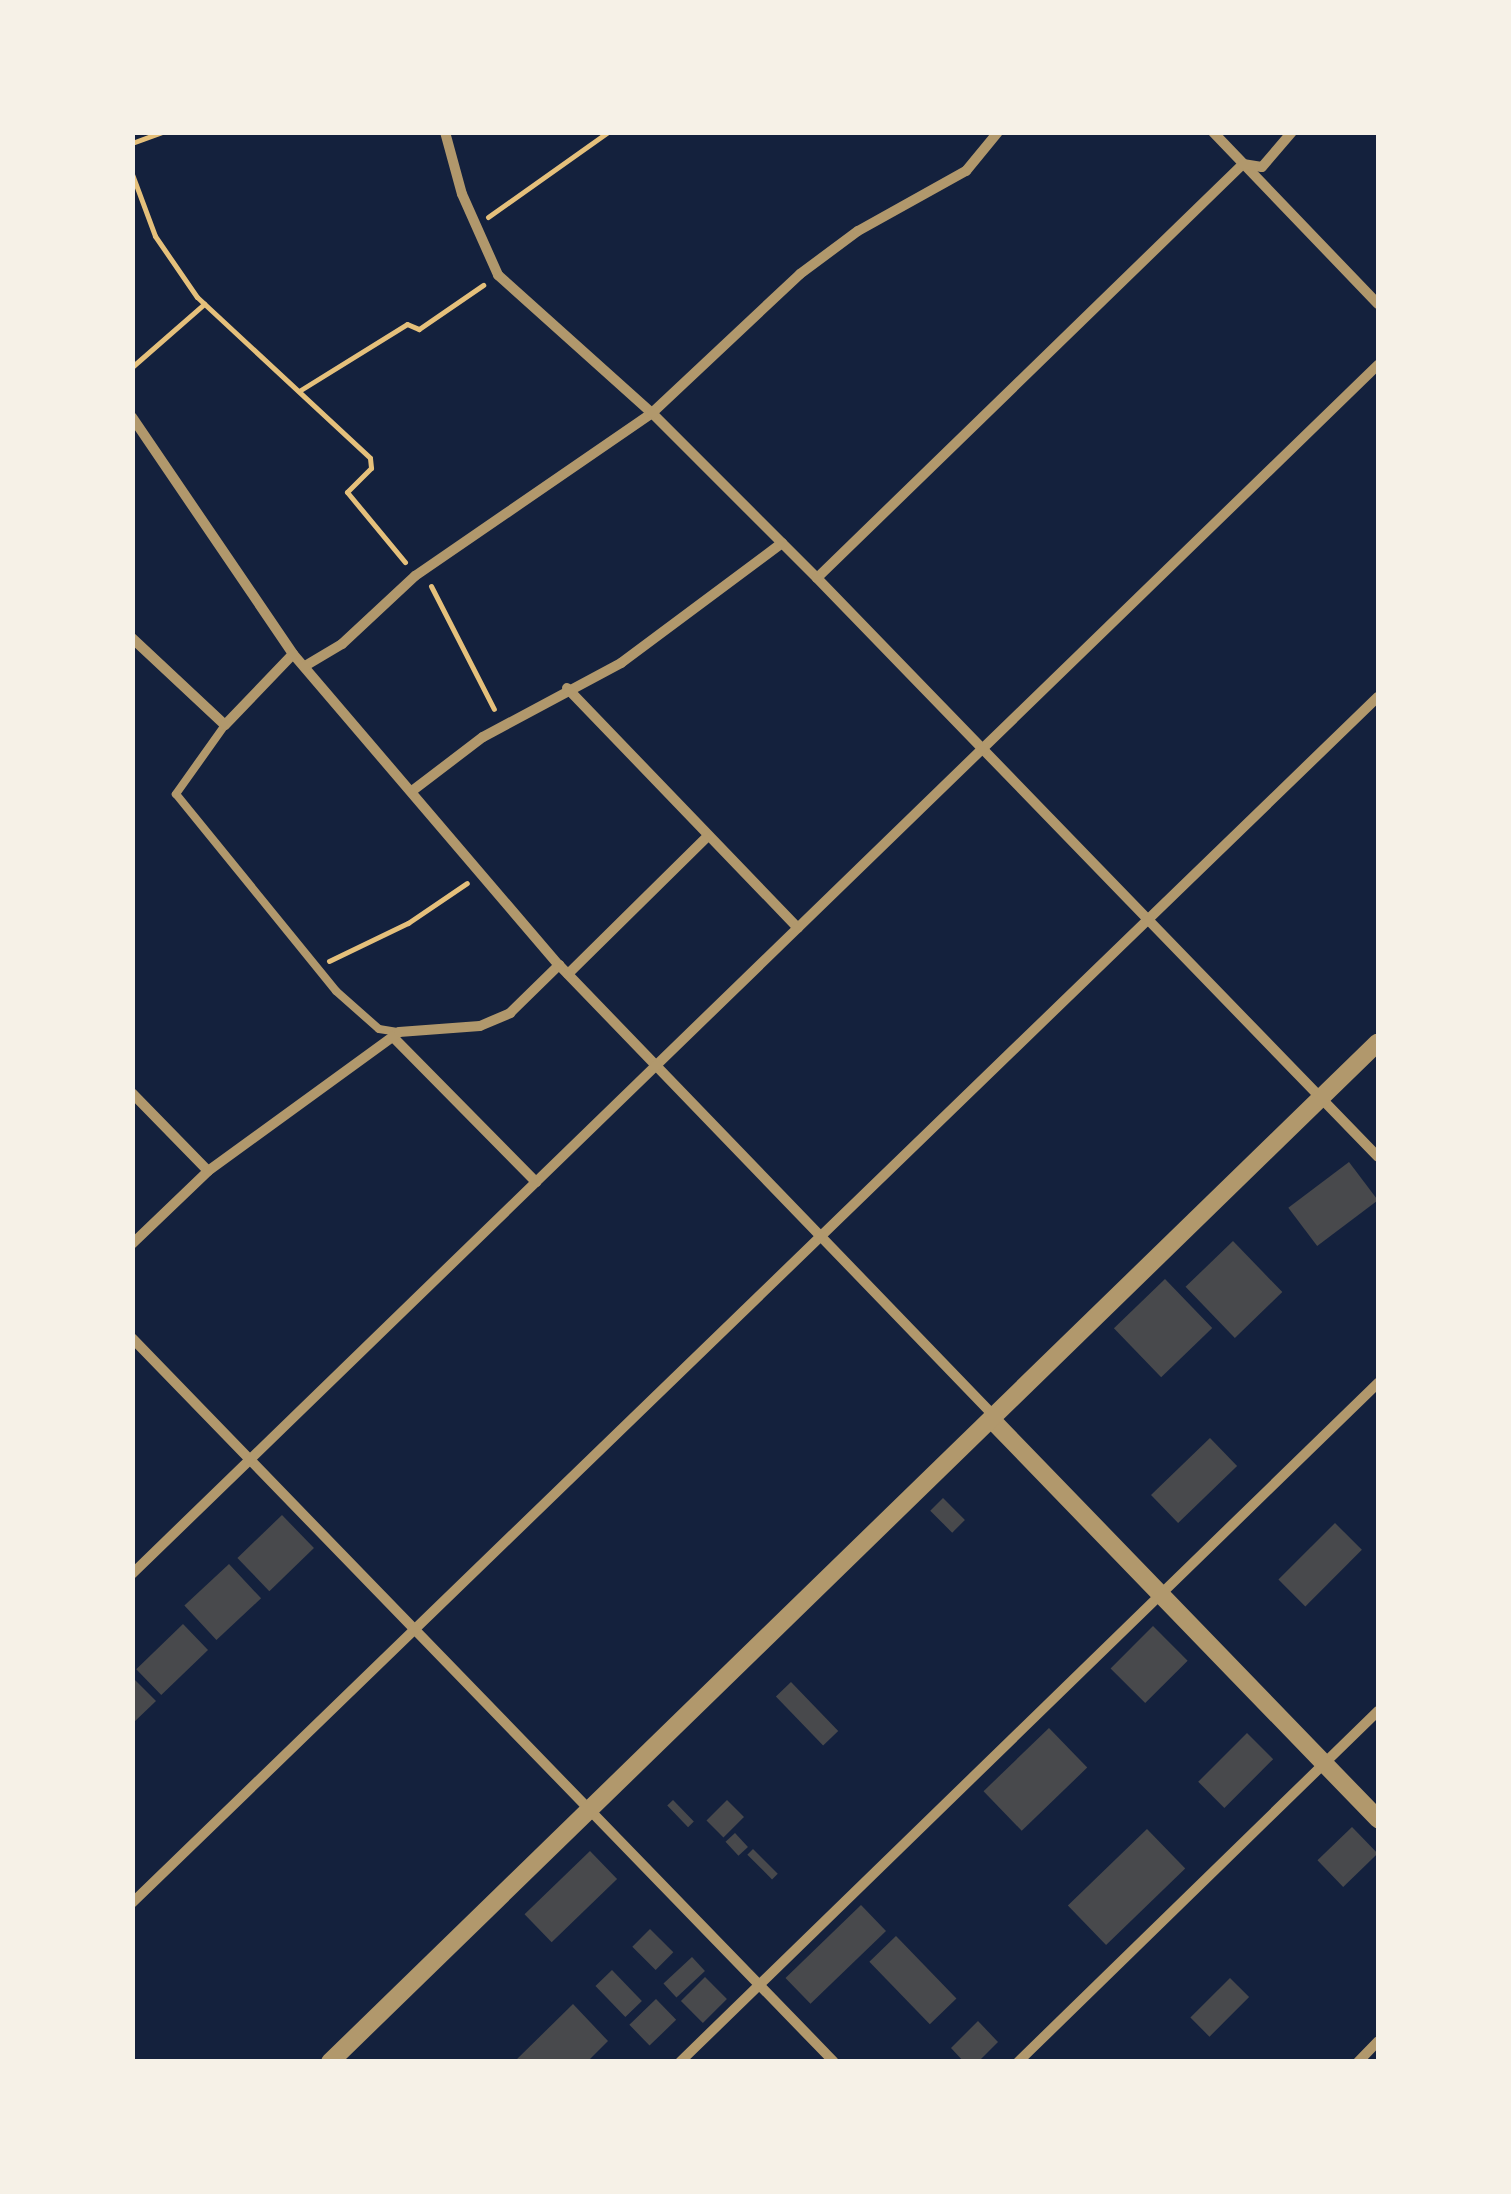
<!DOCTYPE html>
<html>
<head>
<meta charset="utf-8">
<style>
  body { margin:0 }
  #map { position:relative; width:1511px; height:2194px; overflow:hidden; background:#14213d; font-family:Mulish,sans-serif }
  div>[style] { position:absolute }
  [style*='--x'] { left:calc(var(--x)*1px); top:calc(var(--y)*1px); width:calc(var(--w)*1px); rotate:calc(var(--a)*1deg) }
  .building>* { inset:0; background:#48494c; transform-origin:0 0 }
  .path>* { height:5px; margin:-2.5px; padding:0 2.5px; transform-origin:2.5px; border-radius:2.5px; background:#e5c07b }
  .service>* { height:8px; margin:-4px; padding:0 4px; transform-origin:4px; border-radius:4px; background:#b1986c }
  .minor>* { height:10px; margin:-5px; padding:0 5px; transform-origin:5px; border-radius:5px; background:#b1986c }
  .tertiary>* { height:18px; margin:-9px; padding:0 9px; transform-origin:9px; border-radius:9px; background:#b1986c }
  span { translate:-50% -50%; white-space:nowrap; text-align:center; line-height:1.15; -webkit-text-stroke:8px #f6f1e7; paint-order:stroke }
  .frame { position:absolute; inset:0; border:135px solid #f6f1e7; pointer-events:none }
</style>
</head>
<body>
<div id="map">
  <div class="building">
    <div style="left:1349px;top:1162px;width:48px;height:76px;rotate:53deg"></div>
    <div style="left:1233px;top:1241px;width:71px;height:66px;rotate:46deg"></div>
    <div style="left:1165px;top:1279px;width:68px;height:71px;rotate:46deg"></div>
    <div style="left:1210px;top:1438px;width:39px;height:82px;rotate:46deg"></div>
    <div style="left:943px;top:1498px;width:31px;height:18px;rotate:45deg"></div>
    <div style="left:282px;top:1515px;width:46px;height:62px;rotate:46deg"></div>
    <div style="left:1335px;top:1523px;width:38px;height:80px;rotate:45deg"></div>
    <div style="left:229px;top:1564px;width:47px;height:61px;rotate:47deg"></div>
    <div style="left:183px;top:1624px;width:36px;height:65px;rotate:46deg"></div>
    <div style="left:1153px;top:1626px;width:49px;height:60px;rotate:45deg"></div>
    <div style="clip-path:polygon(132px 1677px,156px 1701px,132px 1724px)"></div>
    <div style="left:791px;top:1682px;width:68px;height:21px;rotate:46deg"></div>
    <div style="left:1049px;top:1728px;width:55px;height:91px;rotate:46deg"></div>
    <div style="left:1247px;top:1733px;width:37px;height:69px;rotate:45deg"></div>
    <div style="left:673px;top:1800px;width:30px;height:8px;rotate:46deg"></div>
    <div style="left:727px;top:1800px;width:24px;height:29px;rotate:45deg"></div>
    <div style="left:1352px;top:1827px;width:37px;height:48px;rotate:46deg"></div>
    <div style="left:1147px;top:1829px;width:55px;height:110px;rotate:46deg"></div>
    <div style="left:735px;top:1833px;width:19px;height:13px;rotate:47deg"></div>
    <div style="left:753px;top:1849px;width:35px;height:8px;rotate:45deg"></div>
    <div style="left:590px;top:1851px;width:39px;height:91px;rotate:46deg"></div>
    <div style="left:861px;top:1905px;width:36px;height:105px;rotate:46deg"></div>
    <div style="left:650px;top:1929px;width:33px;height:25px;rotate:45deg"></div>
    <div style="left:896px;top:1936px;width:87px;height:37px;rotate:46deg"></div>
    <div style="left:692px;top:1957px;width:19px;height:39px;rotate:47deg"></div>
    <div style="left:612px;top:1970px;width:43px;height:23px;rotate:46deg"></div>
    <div style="left:705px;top:1977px;width:31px;height:34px;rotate:45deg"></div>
    <div style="left:1230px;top:1978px;width:27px;height:56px;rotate:45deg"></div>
    <div style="left:656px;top:1999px;width:29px;height:37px;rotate:46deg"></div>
    <div style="clip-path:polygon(573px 2004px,608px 2041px,587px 2062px,514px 2062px)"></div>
    <div style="clip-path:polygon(978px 2021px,998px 2042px,978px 2062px,964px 2062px,951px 2048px)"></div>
  </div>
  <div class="path">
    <div style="--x:132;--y:143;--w:33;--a:-20"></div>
    <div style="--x:132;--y:174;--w:66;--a:69.6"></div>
    <div style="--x:155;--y:236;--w:74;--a:55.5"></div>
    <div style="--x:197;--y:297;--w:236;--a:42.9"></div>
    <div style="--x:370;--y:458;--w:10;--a:84"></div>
    <div style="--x:371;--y:468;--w:34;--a:135"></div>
    <div style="--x:347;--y:492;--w:91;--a:50.4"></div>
    <div style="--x:488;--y:217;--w:147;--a:-35.3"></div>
    <div style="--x:132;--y:367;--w:96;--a:-41.2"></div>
    <div style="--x:299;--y:391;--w:127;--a:-31.8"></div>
    <div style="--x:407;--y:324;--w:13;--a:23"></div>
    <div style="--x:419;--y:329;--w:78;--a:-34.5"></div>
    <div style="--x:431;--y:586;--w:138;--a:62.9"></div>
    <div style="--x:329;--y:961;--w:88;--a:-25.7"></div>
    <div style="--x:408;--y:923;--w:71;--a:-34.1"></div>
  </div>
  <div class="service">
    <div style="--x:225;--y:725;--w:85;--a:125.4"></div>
    <div style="--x:176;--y:794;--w:254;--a:50.9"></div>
    <div style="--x:336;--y:991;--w:57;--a:41.5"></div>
    <div style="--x:379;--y:1029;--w:20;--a:9"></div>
  </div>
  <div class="minor">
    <div style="--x:445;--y:132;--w:64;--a:74.7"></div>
    <div style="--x:462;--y:194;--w:89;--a:66"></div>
    <div style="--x:498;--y:275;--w:207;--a:41.9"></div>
    <div style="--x:652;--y:413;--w:233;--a:45"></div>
    <div style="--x:817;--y:578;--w:806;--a:45.9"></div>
    <div style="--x:1213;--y:132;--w:238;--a:46.2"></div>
    <div style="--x:132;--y:417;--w:287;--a:55.8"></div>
    <div style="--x:293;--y:654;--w:409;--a:49.5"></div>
    <div style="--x:559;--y:965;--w:627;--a:46.03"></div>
    <div style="--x:817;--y:578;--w:594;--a:-44.18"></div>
    <div style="--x:1243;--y:164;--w:19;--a:9"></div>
    <div style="--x:1262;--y:167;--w:46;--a:-49.4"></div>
    <div style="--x:132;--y:638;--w:127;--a:43.1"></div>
    <div style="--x:225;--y:725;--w:98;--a:-46.2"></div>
    <div style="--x:305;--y:666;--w:43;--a:-30.7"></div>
    <div style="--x:342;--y:644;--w:100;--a:-43"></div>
    <div style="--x:415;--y:576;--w:288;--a:-34.5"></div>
    <div style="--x:652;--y:413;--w:203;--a:-43.2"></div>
    <div style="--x:800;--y:274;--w:72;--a:-36.6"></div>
    <div style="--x:858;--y:231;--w:124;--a:-29.1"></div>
    <div style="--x:966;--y:171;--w:50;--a:-50.6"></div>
    <div style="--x:567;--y:688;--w:333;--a:46.1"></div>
    <div style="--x:412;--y:791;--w:89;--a:-37.3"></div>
    <div style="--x:483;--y:737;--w:157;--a:-28.2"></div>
    <div style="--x:621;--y:663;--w:201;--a:-36.7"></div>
    <div style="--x:568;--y:974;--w:197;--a:-44.6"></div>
    <div style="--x:393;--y:1037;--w:204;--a:45.4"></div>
    <div style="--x:132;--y:1093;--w:109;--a:45.7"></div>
    <div style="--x:132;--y:1244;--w:105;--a:-43.8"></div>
    <div style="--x:208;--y:1171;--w:236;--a:-36"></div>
    <div style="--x:399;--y:1032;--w:81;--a:-4.2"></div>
    <div style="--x:480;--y:1026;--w:33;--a:-23"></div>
    <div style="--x:510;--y:1013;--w:69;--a:-44.4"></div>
    <div style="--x:132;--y:1338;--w:1008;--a:45.88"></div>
    <div style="--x:132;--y:1574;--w:1736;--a:-44.14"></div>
    <div style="--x:132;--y:1903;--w:1734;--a:-44.07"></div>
    <div style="--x:680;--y:2062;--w:974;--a:-44.21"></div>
    <div style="--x:1018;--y:2062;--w:503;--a:-44.27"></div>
    <div style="--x:1358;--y:2062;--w:29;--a:-46"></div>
  </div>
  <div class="tertiary">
    <div style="--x:991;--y:1419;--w:557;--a:45.95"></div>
    <div style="--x:330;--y:2062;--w:1462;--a:-44.22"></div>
  </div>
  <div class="frame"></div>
</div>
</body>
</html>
